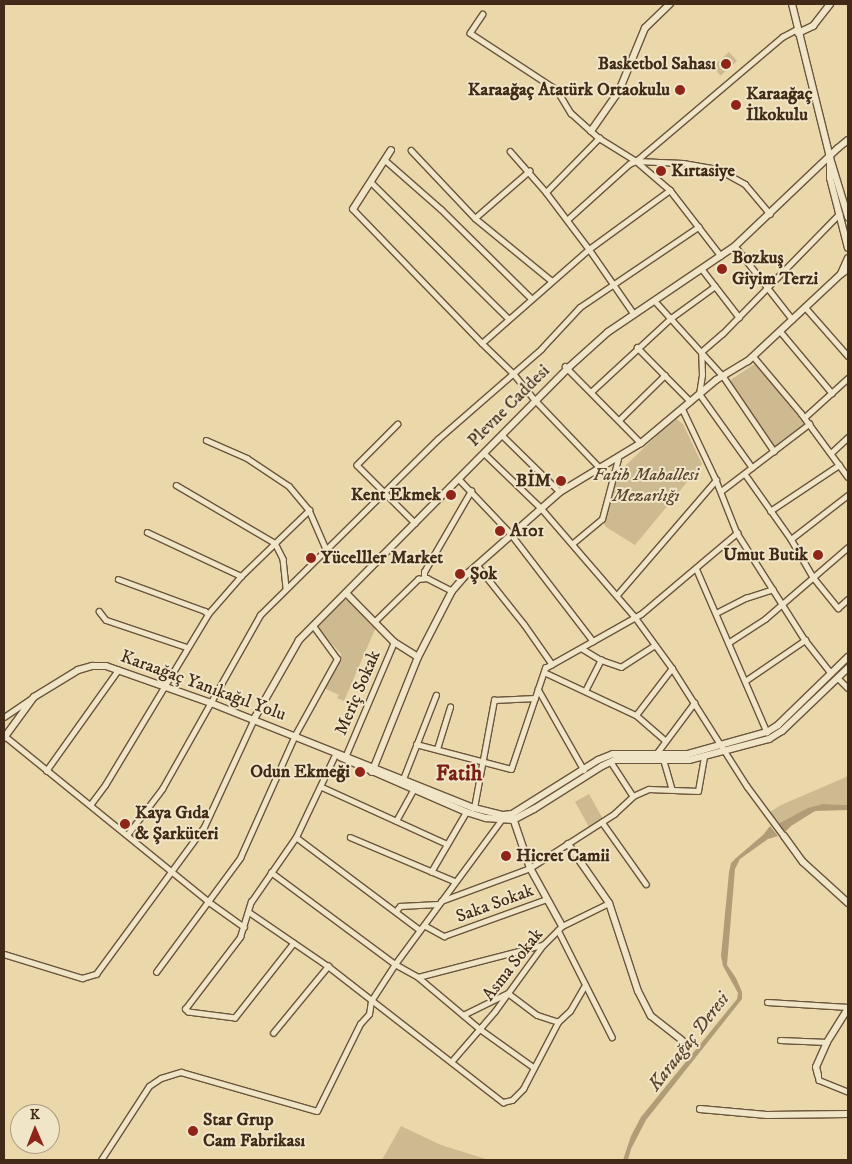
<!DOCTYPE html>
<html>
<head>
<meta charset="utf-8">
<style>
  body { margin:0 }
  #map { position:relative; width:852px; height:1164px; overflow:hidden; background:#ead7aa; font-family:"IM FELL DW Pica",serif }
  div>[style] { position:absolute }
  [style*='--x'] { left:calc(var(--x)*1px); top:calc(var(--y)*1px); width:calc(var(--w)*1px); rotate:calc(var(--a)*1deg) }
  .green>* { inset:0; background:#cdba91; transform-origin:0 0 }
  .water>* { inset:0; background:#b19c78 }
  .roads { filter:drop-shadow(1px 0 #6b553c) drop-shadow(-1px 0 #6b553c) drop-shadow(0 1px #6b553c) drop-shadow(0 -1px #6b553c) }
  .street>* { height:4.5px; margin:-2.25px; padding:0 2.25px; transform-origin:2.25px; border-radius:2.25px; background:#f1e5c8 }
  .secondary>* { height:6px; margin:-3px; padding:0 3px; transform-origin:3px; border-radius:3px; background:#f1e5c8 }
  .dots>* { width:14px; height:14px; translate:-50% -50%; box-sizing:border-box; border:2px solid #f1e5c8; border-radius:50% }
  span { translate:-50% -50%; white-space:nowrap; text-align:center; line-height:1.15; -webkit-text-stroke:4px #f1e5c8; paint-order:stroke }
  .poi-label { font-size:18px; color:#412a18; font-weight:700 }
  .right { translate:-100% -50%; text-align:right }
  .left { translate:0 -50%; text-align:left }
  .street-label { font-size:18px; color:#412a18 }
  .park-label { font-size:18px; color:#5d4730; font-style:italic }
  .water-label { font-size:19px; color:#5d4630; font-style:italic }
  .district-label { font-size:22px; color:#7a1f14; font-weight:700 }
  .frame { position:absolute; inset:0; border:5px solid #412a18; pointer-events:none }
  .north { position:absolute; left:10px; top:1104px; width:50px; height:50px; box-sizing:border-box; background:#f1e5c8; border:1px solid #ab9a82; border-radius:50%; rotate:359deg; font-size:14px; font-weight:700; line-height:20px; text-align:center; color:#412a18 }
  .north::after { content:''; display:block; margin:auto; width:18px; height:22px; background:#8f2418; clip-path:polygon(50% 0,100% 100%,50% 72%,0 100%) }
</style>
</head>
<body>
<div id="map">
  <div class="green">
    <div style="left:729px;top:52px;width:12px;height:22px;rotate:48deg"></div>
    <div style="clip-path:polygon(756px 363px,805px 425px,777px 446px,773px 446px,729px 381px)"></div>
    <div style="clip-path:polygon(675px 418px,683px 424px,702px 464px,635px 545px,606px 527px,604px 523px,614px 485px,622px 469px)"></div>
    <div style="clip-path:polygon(344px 600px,348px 600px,376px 627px,344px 701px,337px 698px,339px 695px,324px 688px,341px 659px,341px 654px,317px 627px)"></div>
    <div style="clip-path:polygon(848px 774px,848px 805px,822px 804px,812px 807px,778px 824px,770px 812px,781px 805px,846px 777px)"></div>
    <div style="left:589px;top:794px;width:29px;height:16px;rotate:61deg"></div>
    <div style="clip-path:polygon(401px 1126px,441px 1145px,489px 1160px,382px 1160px)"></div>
  </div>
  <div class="water">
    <div style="clip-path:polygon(822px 804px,848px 805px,848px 810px,815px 811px,791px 826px,785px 832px,778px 824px,808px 808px)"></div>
    <div style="clip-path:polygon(770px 826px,778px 836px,768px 839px,740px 859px,735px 869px,727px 965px,736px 978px,742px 992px,742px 999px,646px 1120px,631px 1149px,628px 1160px,623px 1160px,631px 1136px,641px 1117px,737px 999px,738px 993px,723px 966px,721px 956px,729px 872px,731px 863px,736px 858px,763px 835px)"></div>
  </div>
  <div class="roads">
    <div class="street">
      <div style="--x:483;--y:14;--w:23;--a:124"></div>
      <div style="--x:470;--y:33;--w:104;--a:33.2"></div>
      <div style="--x:557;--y:90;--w:27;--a:59"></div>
      <div style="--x:571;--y:113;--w:38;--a:42"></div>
      <div style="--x:599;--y:138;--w:44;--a:31.9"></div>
      <div style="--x:636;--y:161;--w:45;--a:40.5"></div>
      <div style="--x:670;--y:190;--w:83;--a:52.3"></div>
      <div style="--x:411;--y:150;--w:93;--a:46.7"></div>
      <div style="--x:475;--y:218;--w:99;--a:39.3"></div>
      <div style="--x:510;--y:151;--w:55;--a:48.7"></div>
      <div style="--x:546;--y:192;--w:71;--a:53"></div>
      <div style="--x:589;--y:249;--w:79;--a:55.3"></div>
      <div style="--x:385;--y:160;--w:74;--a:41.2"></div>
      <div style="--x:441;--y:209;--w:127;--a:44.7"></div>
      <div style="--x:636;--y:161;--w:192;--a:-40.3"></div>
      <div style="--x:782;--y:37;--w:17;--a:-28"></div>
      <div style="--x:371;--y:182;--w:194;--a:44.8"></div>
      <div style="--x:546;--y:192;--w:76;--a:-45.5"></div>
      <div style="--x:353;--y:209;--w:186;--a:46.1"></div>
      <div style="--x:482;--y:343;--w:43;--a:44.1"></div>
      <div style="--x:513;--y:373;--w:36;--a:51"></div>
      <div style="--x:536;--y:401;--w:93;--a:46.3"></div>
      <div style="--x:475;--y:218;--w:72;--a:-41"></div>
      <div style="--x:567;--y:220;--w:84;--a:-42.1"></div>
      <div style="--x:629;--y:164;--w:8;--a:-23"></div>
      <div style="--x:636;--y:161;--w:47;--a:2.4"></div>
      <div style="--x:683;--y:163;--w:36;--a:10"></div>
      <div style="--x:718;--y:169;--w:31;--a:29"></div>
      <div style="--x:745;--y:184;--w:39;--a:50"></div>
      <div style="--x:735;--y:246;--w:93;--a:52"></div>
      <div style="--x:702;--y:269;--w:61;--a:52.4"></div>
      <div style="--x:654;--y:300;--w:103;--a:47.8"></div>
      <div style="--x:723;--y:376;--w:91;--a:55.8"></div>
      <div style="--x:805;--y:307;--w:65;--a:48.7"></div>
      <div style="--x:780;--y:331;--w:81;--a:50"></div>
      <div style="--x:482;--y:343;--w:142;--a:-41.3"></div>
      <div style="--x:589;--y:249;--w:100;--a:-36.1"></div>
      <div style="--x:637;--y:347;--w:76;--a:45.5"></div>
      <div style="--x:753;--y:356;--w:75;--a:49.9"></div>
      <div style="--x:801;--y:413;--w:79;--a:53.7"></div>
      <div style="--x:565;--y:366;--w:108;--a:45.4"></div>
      <div style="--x:591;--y:392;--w:109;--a:-42.8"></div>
      <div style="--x:671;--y:318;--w:54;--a:-36"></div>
      <div style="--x:682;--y:408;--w:80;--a:64.7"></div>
      <div style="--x:716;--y:480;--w:57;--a:68.4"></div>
      <div style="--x:737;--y:533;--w:127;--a:57.6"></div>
      <div style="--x:805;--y:640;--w:42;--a:51.8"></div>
      <div style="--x:805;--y:417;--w:58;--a:-42.2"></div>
      <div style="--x:619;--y:420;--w:64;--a:-44.4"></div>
      <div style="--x:398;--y:424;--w:58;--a:135"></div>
      <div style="--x:357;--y:465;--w:82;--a:45"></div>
      <div style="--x:502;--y:435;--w:81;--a:44.5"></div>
      <div style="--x:206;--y:440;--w:45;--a:23.7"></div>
      <div style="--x:247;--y:458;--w:50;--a:33.7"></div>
      <div style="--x:289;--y:486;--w:31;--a:50"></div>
      <div style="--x:309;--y:510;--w:43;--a:66.4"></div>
      <div style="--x:484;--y:453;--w:79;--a:44"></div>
      <div style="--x:541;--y:508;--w:144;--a:49.2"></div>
      <div style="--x:635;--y:617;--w:63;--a:54"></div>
      <div style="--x:672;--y:668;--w:140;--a:57.6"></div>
      <div style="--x:747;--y:786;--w:62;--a:53.5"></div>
      <div style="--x:831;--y:453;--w:23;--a:-43"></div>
      <div style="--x:752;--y:468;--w:91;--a:-125.6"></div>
      <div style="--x:699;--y:394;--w:19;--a:-81"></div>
      <div style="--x:702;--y:375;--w:23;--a:-92"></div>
      <div style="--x:701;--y:352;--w:28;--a:-41"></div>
      <div style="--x:722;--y:334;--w:168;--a:-45.7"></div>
      <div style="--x:745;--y:474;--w:80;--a:54.7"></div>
      <div style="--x:791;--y:539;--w:44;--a:59.9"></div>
      <div style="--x:813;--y:577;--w:40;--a:51"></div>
      <div style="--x:838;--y:608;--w:13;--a:-42"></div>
      <div style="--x:459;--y:479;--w:76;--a:46.6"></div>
      <div style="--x:511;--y:534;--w:135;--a:52.5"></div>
      <div style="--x:176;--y:485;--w:115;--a:30.4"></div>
      <div style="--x:275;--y:543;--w:18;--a:63"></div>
      <div style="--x:283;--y:559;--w:30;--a:84"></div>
      <div style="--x:721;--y:491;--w:111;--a:-37.3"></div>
      <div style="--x:770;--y:511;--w:83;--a:-33.7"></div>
      <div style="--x:147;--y:532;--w:104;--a:25.1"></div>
      <div style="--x:241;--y:576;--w:95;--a:-44.1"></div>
      <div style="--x:791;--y:539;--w:72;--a:-37.7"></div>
      <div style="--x:572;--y:544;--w:39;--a:-40"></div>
      <div style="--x:602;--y:519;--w:62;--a:-75.1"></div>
      <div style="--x:477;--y:565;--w:75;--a:51.5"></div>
      <div style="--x:524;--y:624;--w:49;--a:55"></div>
      <div style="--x:696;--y:568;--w:179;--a:66.6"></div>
      <div style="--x:424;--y:578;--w:6;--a:-90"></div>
      <div style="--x:424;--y:572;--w:94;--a:-59.9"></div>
      <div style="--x:118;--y:579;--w:93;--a:20.2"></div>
      <div style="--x:205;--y:611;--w:4;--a:45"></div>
      <div style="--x:617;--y:595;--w:152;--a:-49.3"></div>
      <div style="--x:99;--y:611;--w:11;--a:52"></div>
      <div style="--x:106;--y:620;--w:84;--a:18.6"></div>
      <div style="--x:716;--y:613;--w:34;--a:-27"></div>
      <div style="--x:746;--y:598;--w:28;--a:-18"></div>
      <div style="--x:374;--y:622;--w:62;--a:-44.3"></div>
      <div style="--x:418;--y:579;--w:9;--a:-6"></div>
      <div style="--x:427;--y:578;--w:28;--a:27"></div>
      <div style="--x:728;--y:643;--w:44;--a:-33"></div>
      <div style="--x:765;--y:619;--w:110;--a:-40.9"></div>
      <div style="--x:581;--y:648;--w:23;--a:31"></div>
      <div style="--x:601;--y:660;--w:21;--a:19"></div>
      <div style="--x:621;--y:667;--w:40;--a:-32.9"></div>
      <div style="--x:544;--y:672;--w:102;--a:25.1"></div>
      <div style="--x:636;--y:715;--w:38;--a:41"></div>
      <div style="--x:838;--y:678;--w:14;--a:45"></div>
      <div style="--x:745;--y:681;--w:73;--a:-34.3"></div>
      <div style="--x:538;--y:689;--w:93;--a:60.4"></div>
      <div style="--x:585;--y:691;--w:35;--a:-63"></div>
      <div style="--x:636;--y:715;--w:59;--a:-52.5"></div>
      <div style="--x:4;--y:717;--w:34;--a:-34"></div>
      <div style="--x:5;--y:736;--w:263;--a:39.1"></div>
      <div style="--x:209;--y:902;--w:43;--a:35.5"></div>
      <div style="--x:416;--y:744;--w:98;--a:14.7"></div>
      <div style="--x:511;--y:769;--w:107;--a:-71.4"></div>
      <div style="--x:545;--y:668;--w:110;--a:-29.4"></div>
      <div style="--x:641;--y:614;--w:126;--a:-40.2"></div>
      <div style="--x:437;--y:749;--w:44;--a:-72.8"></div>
      <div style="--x:656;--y:754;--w:64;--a:-53.3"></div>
      <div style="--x:346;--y:755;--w:123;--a:-67"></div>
      <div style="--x:664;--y:761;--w:29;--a:74"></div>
      <div style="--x:611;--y:762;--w:40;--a:57.1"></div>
      <div style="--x:46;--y:771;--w:124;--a:-54.5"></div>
      <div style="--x:403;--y:779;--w:90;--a:-68.6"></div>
      <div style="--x:322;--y:787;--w:137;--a:24.5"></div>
      <div style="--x:90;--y:805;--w:25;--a:-53"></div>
      <div style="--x:105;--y:785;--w:200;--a:-58.9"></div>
      <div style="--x:208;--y:614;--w:50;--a:-49"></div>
      <div style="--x:474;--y:808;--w:110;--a:-79.5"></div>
      <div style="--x:494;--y:700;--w:41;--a:-2.8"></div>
      <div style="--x:396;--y:821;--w:35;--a:-61"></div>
      <div style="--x:602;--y:822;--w:76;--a:54.6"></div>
      <div style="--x:127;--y:835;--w:58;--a:-52.7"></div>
      <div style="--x:162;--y:789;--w:200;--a:-60.6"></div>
      <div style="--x:260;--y:615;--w:250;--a:-44.7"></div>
      <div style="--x:438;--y:439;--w:137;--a:-41.1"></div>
      <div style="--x:541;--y:349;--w:57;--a:-47.1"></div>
      <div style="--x:580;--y:307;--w:143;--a:-34.1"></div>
      <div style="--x:296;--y:837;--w:155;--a:36.9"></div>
      <div style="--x:350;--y:837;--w:113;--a:22.9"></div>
      <div style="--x:271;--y:872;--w:154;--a:36.6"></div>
      <div style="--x:395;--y:964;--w:26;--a:29"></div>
      <div style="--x:418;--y:977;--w:81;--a:40"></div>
      <div style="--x:480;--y:1029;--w:65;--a:35.6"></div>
      <div style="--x:431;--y:872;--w:69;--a:-59.7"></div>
      <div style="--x:441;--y:901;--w:95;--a:-20.3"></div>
      <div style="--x:530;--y:868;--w:100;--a:-32.7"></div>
      <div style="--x:614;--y:814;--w:26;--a:-43"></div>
      <div style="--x:633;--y:796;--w:17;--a:-24"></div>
      <div style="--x:649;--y:789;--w:49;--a:2.3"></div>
      <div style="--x:698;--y:791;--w:36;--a:-80"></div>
      <div style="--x:396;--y:911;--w:6;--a:-51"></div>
      <div style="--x:400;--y:906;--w:38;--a:-3"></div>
      <div style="--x:249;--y:912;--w:96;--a:34.4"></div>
      <div style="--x:328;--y:966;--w:222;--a:37.9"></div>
      <div style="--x:503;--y:1102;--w:9;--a:-13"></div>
      <div style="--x:512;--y:1100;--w:16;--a:-45"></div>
      <div style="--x:523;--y:1089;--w:76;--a:-62.4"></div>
      <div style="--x:424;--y:925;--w:23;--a:29"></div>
      <div style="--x:444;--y:936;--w:109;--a:-19.8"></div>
      <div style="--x:558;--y:930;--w:120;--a:63.2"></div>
      <div style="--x:294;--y:943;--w:95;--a:128.2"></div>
      <div style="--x:235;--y:1018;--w:47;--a:-172.7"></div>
      <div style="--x:188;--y:1012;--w:4;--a:-135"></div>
      <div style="--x:185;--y:1009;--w:91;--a:-52.6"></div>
      <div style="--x:240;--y:937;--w:37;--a:-73"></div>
      <div style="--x:251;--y:902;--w:79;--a:-55.3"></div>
      <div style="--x:296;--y:837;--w:91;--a:-64.6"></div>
      <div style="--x:4;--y:954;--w:82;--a:17.1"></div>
      <div style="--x:82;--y:978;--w:15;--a:-16"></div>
      <div style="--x:96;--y:974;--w:182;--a:-53.7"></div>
      <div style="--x:204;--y:827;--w:119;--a:-65.2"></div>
      <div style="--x:156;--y:972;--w:142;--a:-53.6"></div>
      <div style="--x:240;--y:858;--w:135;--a:-65.9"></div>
      <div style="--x:295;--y:735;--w:87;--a:-61.1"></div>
      <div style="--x:337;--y:659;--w:41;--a:-126"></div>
      <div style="--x:418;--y:977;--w:128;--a:-14.5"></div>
      <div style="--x:767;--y:1002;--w:81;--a:3.5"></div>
      <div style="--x:463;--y:1015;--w:50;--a:-26.1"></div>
      <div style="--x:508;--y:993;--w:36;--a:37"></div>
      <div style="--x:537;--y:1015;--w:22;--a:18"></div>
      <div style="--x:558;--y:1022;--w:16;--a:-43"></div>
      <div style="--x:570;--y:1011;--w:30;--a:-60"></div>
      <div style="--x:273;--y:1033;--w:87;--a:-50.6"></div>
      <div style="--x:780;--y:1040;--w:47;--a:2.4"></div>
      <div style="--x:451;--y:1062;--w:67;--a:-49.2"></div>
      <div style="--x:495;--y:1011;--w:82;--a:-54"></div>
      <div style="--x:543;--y:945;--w:27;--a:-45"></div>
      <div style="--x:562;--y:926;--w:52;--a:-26.1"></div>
      <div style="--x:818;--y:1075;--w:5;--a:79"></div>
      <div style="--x:819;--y:1080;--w:31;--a:22"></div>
      <div style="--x:101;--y:1160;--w:88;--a:-57"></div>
      <div style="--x:149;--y:1086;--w:14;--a:-34"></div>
      <div style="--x:161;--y:1078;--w:21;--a:-17"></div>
      <div style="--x:181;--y:1072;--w:141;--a:16"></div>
      <div style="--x:317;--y:1111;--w:97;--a:-63.7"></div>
      <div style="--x:360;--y:1024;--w:13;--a:-48"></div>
      <div style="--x:369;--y:1014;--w:13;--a:-81"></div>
      <div style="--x:371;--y:1001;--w:44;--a:-57"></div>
      <div style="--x:395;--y:964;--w:180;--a:-53.6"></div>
    </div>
    <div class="secondary">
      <div style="--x:792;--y:4;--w:159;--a:76.1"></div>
      <div style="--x:830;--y:158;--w:62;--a:73"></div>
      <div style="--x:798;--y:33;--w:17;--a:-25"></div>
      <div style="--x:813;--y:26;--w:28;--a:-52"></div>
      <div style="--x:591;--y:131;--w:49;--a:-55"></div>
      <div style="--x:619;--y:91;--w:68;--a:-67.6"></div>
      <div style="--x:645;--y:28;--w:35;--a:-44"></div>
      <div style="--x:830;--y:161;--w:17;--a:90"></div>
      <div style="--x:830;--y:178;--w:72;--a:75.6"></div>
      <div style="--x:353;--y:209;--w:70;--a:-57.2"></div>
      <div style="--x:848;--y:258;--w:17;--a:114"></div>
      <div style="--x:841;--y:274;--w:9;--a:-36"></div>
      <div style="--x:346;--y:593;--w:69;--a:45.6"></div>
      <div style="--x:394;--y:642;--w:28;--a:32"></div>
      <div style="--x:254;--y:719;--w:91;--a:-60.3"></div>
      <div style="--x:299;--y:640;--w:383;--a:-45.3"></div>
      <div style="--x:568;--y:368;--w:54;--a:-42"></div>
      <div style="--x:608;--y:332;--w:153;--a:-34.1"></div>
      <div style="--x:735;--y:246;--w:142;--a:-43.6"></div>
      <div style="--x:838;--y:148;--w:13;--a:-39"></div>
      <div style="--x:4;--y:738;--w:51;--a:-53.8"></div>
      <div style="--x:34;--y:697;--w:52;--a:-31.5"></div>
      <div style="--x:78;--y:670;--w:15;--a:-16"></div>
      <div style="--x:92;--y:666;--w:14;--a:0"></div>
      <div style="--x:106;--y:666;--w:111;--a:19.4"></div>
      <div style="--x:211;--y:703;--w:283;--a:21.8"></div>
      <div style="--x:474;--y:808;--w:30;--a:14"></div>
      <div style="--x:503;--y:815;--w:9;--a:-6"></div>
      <div style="--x:512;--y:814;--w:102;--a:-32.1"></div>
      <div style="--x:598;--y:760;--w:16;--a:-22"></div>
      <div style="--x:613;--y:754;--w:75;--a:0"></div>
      <div style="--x:688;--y:754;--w:82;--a:-15.6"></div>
      <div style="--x:767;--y:732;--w:13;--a:-32"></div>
      <div style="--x:778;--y:725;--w:98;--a:-44.2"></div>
      <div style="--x:340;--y:757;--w:137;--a:23.6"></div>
      <div style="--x:466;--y:812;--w:21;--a:17"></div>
      <div style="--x:486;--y:818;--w:27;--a:4"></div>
      <div style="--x:513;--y:820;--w:24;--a:-28"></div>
      <div style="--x:534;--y:809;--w:80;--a:-32.3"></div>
      <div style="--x:602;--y:766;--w:14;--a:-25"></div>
      <div style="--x:615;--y:760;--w:74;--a:0"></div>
      <div style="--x:689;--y:760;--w:83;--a:-14.7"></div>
      <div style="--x:769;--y:739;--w:15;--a:-32"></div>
      <div style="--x:782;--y:731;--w:91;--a:-43.7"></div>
      <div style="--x:372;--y:772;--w:124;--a:-68.2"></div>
      <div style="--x:418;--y:657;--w:74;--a:-62.7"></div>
      <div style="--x:452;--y:591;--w:23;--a:-49"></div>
      <div style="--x:467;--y:574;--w:124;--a:-41.4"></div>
      <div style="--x:560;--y:492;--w:95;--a:-31.2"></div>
      <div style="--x:641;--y:443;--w:98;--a:-40"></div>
      <div style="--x:716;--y:380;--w:37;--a:-31"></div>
      <div style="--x:748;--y:361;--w:127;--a:-43.1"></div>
      <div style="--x:513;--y:818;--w:53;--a:71.2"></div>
      <div style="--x:530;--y:868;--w:66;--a:61.1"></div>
      <div style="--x:784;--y:836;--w:32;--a:54"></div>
      <div style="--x:803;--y:862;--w:61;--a:42.3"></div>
      <div style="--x:568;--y:844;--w:72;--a:55.2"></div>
      <div style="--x:609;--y:903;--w:93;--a:71.8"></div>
      <div style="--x:638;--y:991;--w:28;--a:63"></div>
      <div style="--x:651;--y:1016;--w:39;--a:38"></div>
      <div style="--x:818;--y:1075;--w:8;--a:-104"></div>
      <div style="--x:816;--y:1067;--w:27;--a:-66"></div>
      <div style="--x:827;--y:1042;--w:40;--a:-58"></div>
      <div style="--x:700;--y:1109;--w:67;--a:5.1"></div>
      <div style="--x:767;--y:1115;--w:81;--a:-0.7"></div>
    </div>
  </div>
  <div class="dots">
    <div style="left:726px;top:64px;background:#8f2418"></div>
    <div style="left:680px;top:90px;background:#8f2418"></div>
    <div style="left:736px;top:105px;background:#8f2418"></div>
    <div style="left:661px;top:171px;background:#8f2418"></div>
    <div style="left:722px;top:269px;background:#8f2418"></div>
    <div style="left:561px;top:481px;background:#8f2418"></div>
    <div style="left:451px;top:495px;background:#8f2418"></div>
    <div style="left:500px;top:531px;background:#8f2418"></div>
    <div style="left:818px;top:555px;background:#8f2418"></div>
    <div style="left:311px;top:558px;background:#8f2418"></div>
    <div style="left:460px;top:574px;background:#8f2418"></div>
    <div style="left:360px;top:772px;background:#8f2418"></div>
    <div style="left:125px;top:824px;background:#8f2418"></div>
    <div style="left:506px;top:856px;background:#8f2418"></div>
    <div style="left:193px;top:1131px;background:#8f2418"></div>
  </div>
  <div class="poi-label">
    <span class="right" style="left:716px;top:64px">Basketbol Sahası</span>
    <span class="right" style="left:670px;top:90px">Karaağaç Atatürk Ortaokulu</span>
    <span class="left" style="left:746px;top:105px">Karaağaç<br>İlkokulu</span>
    <span class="left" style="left:671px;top:171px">Kırtasiye</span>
    <span class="left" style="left:732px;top:269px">Bozkuş<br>Giyim Terzi</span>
    <span class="right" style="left:551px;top:481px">BİM</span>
    <span class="right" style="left:441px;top:495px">Kent Ekmek</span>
    <span class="left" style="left:510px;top:531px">A101</span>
    <span class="right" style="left:808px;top:555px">Umut Butik</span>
    <span class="left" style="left:321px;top:558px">Yücelller Market</span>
    <span class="left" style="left:470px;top:574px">Şok</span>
    <span class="right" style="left:350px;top:772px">Odun Ekmeği</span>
    <span class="left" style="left:135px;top:824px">Kaya Gıda<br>&amp; Şarküteri</span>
    <span class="left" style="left:516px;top:856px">Hicret Camii</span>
    <span class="left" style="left:203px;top:1131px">Star Grup<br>Cam Fabrikası</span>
  </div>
  <div class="street-label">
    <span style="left:509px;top:406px;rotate:-45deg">Plevne Caddesi</span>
    <span style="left:203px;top:686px;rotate:20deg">Karaağaç Yanıkağıl Yolu</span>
    <span style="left:358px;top:693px;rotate:-67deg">Meriç Sokak</span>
    <span style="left:495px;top:904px;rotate:-20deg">Saka Sokak</span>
    <span style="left:513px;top:965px;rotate:-52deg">Asma Sokak</span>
  </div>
  <div class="park-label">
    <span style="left:646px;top:486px">Fatih Mahallesi<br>Mezarlığı</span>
  </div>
  <div class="water-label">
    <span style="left:689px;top:1042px;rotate:-52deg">Karaağaç Deresi</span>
  </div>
  <div class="district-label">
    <span style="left:459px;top:774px">Fatih</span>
  </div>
  <div class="frame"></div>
  <div class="north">K</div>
</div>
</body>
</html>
